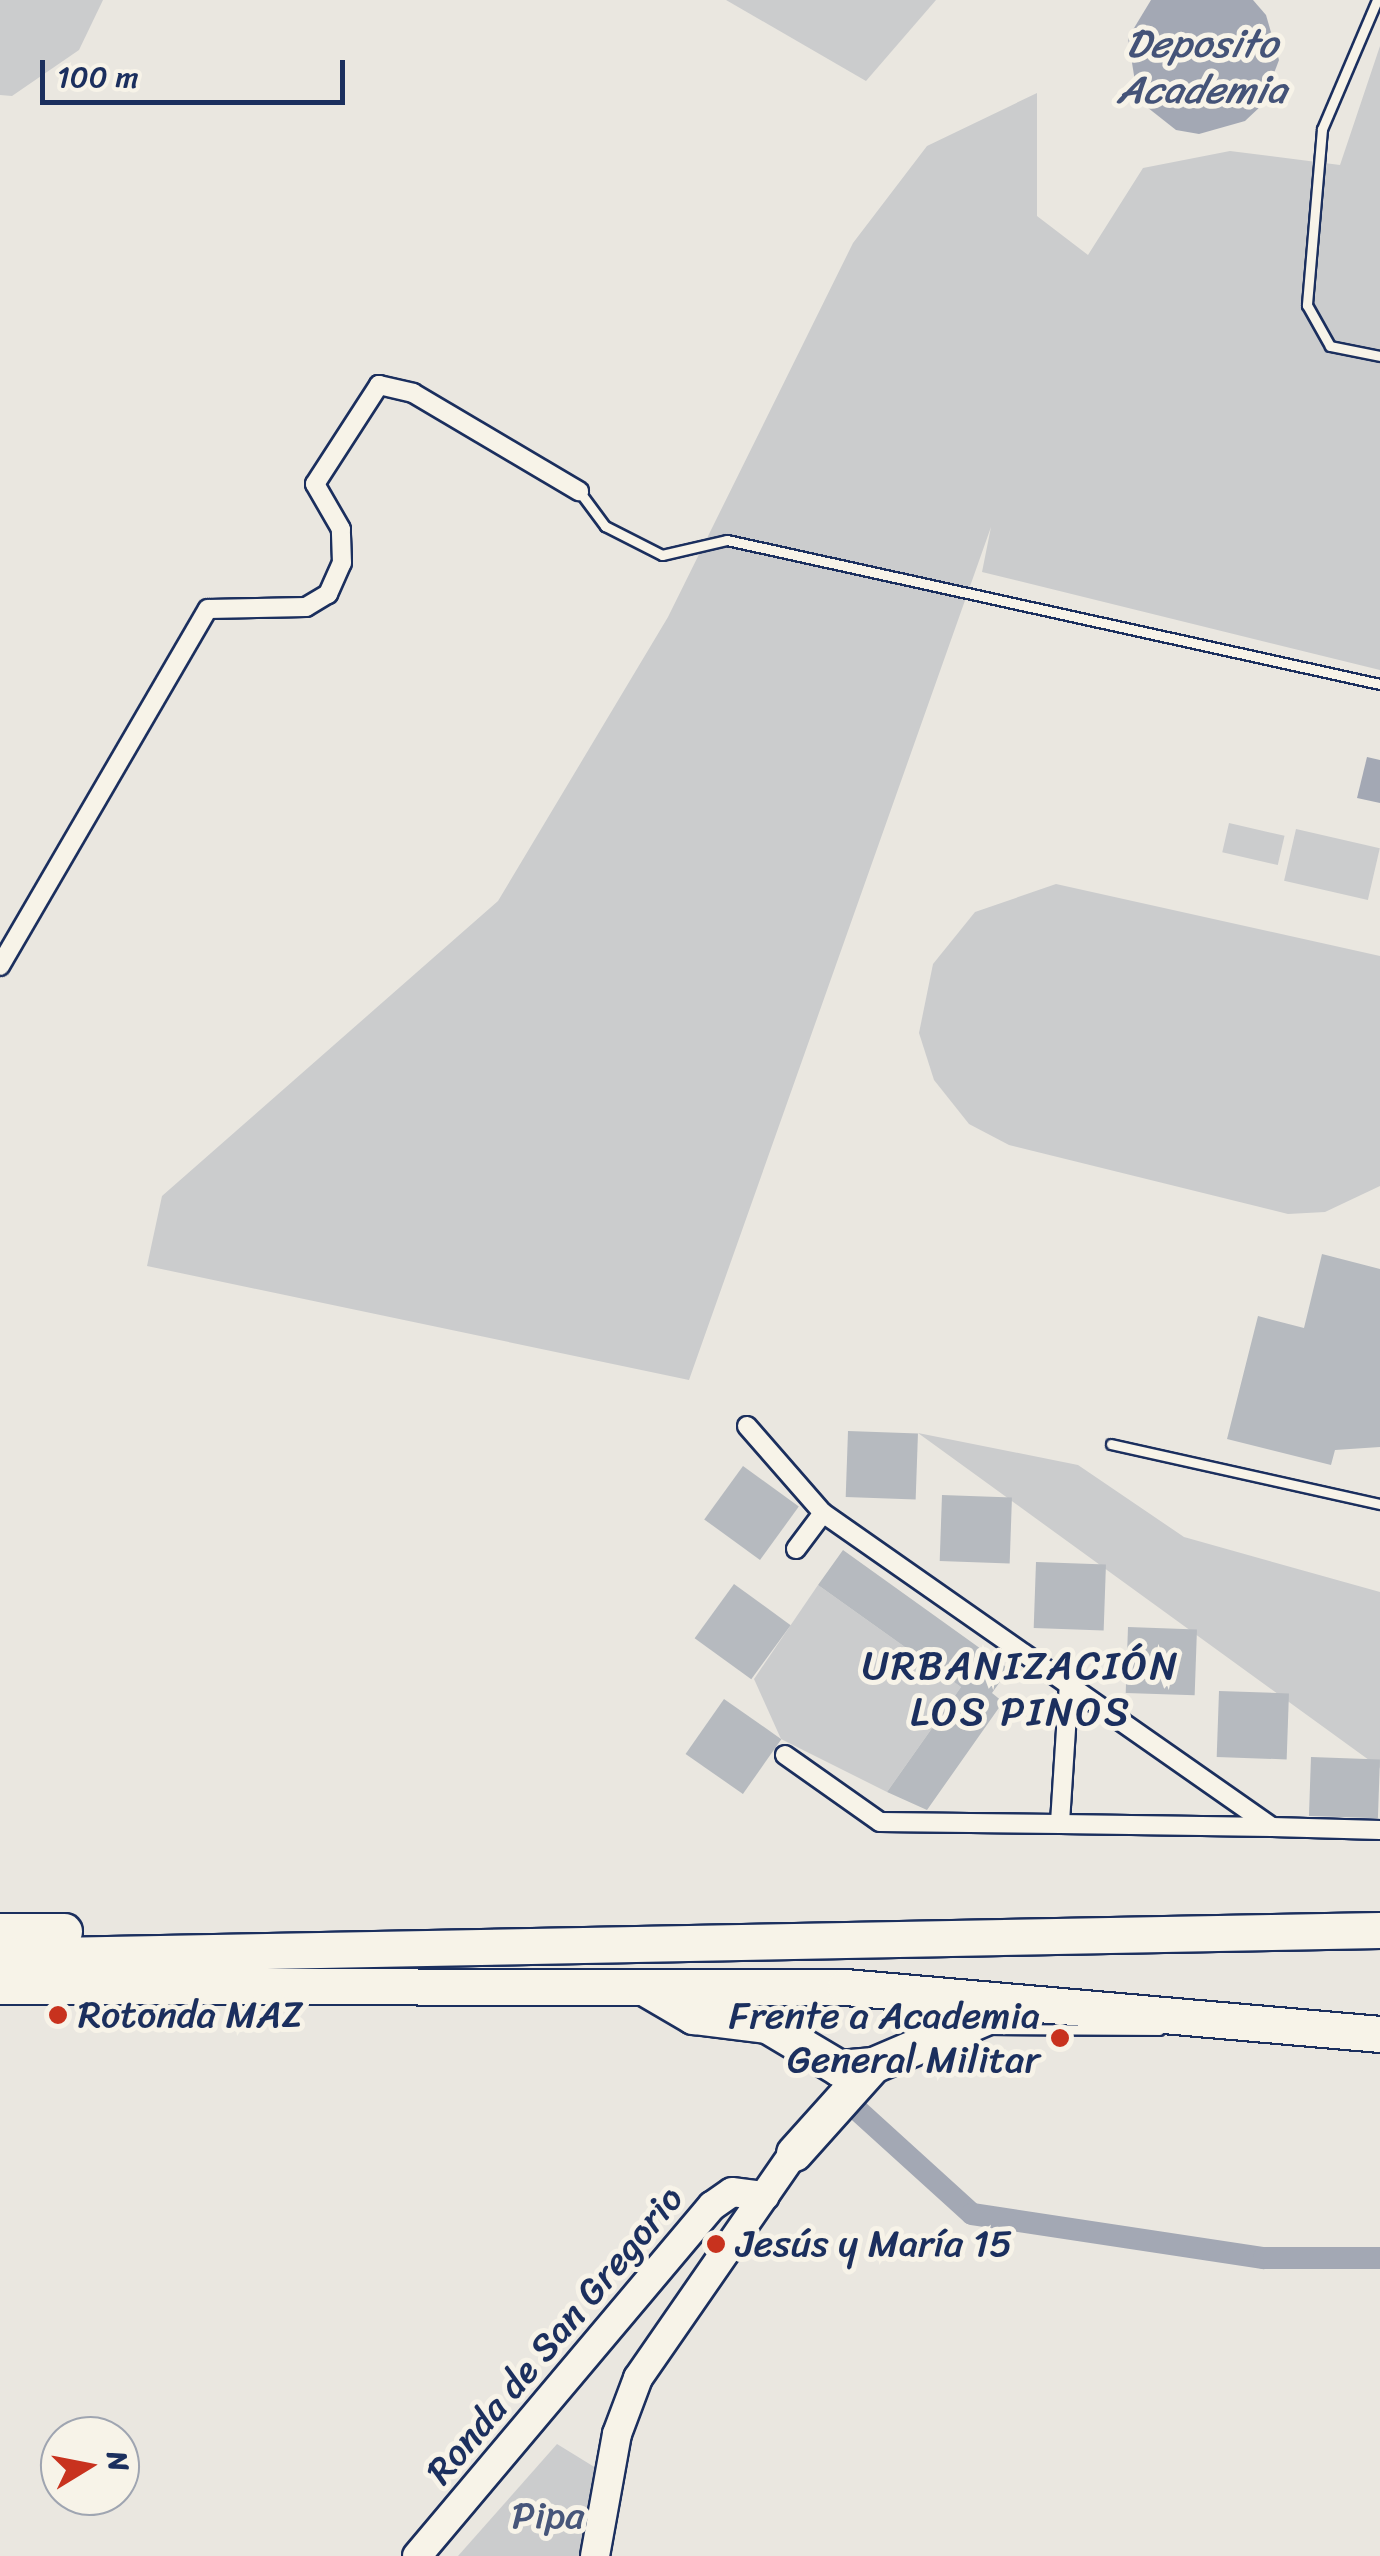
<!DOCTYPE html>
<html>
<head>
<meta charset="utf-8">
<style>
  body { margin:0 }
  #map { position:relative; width:1380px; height:2556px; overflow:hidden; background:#eae7e0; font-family:Sriracha,sans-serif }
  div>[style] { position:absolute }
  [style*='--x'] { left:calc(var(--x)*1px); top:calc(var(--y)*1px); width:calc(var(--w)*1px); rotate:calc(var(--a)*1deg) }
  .green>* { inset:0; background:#cbcccd; transform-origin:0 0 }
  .water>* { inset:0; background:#a3a8b4 }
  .canal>* { height:22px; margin:-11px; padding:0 11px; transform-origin:11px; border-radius:11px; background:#a3a8b4 }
  .building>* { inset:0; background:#b6babf; transform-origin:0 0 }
  .roads { filter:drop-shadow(2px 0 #1b2f5e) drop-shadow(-2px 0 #1b2f5e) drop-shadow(0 2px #1b2f5e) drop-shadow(0 -2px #1b2f5e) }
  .lane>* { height:9px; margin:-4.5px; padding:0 4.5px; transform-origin:4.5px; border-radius:4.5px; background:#f7f3e8 }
  .street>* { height:18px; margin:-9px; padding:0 9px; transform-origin:9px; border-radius:9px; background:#f7f3e8 }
  .secondary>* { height:28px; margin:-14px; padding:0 14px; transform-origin:14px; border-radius:14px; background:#f7f3e8 }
  .highway>* { height:35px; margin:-17.5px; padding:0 17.5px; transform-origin:17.5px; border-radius:17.5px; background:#f7f3e8 }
  .dots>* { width:28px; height:28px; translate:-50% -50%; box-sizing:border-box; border:5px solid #f7f3e8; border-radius:50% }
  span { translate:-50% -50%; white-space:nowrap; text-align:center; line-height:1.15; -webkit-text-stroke:10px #f7f3e8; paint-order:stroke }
  .poi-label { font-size:38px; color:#1b2f5e }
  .left { translate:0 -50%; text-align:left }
  .right { translate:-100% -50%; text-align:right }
  .street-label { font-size:38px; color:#1b2f5e }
  .park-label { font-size:38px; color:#47567a }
  .water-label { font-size:40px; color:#445378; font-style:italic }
  .neighbourhood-label { font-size:40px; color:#1b2f5e; letter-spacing:2.5px }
  .north { position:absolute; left:40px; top:2416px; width:100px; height:100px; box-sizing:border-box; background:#f7f3e8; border:2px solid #9fa5b1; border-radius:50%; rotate:80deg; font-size:28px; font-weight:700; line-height:40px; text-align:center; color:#1b2f5e }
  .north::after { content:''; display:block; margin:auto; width:35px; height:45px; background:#c8321e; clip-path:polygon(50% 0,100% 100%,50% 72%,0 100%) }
  .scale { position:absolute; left:40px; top:60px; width:305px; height:45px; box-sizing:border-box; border:5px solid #1b2f5e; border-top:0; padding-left:12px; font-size:30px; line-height:35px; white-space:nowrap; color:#1b2f5e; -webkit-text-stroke:8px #f7f3e8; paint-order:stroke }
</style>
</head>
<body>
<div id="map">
  <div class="green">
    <div style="clip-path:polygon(0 0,103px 0,79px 50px,12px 96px,0 95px)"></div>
    <div style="clip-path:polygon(726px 0,936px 0,866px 81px)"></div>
    <div style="clip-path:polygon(1380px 46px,1380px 670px,982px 572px,991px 527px,689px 1380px,147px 1266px,162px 1196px,498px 901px,668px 617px,853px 243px,927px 146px,1037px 93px,1037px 216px,1088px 255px,1143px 168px,1230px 151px,1340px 165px)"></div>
    <div style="left:1229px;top:823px;width:57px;height:30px;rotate:13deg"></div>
    <div style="left:1296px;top:829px;width:86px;height:53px;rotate:13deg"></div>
    <div style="clip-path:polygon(1056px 884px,1380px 956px,1380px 1186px,1325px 1212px,1288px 1214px,1009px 1145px,969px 1124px,934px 1080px,919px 1033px,933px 964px,975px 912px)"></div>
    <div style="clip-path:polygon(918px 1433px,1078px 1465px,1184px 1537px,1380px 1592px,1380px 1768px)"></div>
    <div style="clip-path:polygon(818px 1585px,961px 1687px,887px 1792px,781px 1739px,754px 1679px)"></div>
    <div style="clip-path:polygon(557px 2444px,596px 2468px,582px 2556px,458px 2556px)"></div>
  </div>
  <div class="water">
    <div style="clip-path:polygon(1151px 0,1253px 0,1266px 15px,1279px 60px,1262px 105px,1245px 121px,1199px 134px,1176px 130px,1138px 100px,1128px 38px)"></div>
    <div style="clip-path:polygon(1367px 757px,1380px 760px,1380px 803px,1357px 798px)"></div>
  </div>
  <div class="canal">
    <div style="--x:854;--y:2107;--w:159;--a:42.2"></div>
    <div style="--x:972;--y:2214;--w:295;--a:8.6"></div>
    <div style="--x:1264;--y:2258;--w:116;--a:0"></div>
  </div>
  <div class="building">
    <div style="clip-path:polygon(1322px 1254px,1380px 1269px,1380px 1447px,1335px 1450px,1331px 1465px,1227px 1439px,1258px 1316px,1304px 1328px)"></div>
    <div style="left:848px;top:1431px;width:70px;height:66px;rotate:2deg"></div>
    <div style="left:743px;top:1466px;width:69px;height:66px;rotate:36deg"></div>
    <div style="left:942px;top:1495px;width:70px;height:66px;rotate:2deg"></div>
    <div style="clip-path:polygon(843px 1550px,1009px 1669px,992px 1693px,1003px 1702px,927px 1810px,887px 1792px,961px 1687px,818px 1585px)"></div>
    <div style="left:1036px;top:1562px;width:70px;height:66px;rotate:2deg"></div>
    <div style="left:734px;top:1584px;width:70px;height:67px;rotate:36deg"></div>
    <div style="left:1128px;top:1627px;width:69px;height:66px;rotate:2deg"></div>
    <div style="left:1219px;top:1691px;width:70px;height:66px;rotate:2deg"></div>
    <div style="left:724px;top:1699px;width:70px;height:67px;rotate:35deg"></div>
    <div style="left:1311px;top:1757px;width:69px;height:59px;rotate:2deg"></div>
  </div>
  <div class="roads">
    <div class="lane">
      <div style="--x:1377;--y:0;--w:140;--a:113.1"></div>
      <div style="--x:1322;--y:129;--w:177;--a:94.9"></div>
      <div style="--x:1307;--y:305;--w:47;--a:60.7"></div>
      <div style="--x:1330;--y:346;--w:51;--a:11.3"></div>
      <div style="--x:579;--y:491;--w:44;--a:53.4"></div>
      <div style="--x:605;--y:526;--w:64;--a:27"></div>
      <div style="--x:662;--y:555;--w:67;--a:-13"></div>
      <div style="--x:727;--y:540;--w:669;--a:12.44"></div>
      <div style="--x:1111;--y:1444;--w:276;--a:12.6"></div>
      <div style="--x:990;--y:2029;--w:169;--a:0.3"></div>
    </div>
    <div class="street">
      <div style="--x:0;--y:966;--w:413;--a:-59.8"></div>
      <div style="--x:208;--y:609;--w:98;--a:-1.2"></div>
      <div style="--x:306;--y:607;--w:26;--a:-31"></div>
      <div style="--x:328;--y:594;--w:34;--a:-66"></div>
      <div style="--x:342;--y:563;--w:34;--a:-92"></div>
      <div style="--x:341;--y:529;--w:52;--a:-120"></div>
      <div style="--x:315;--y:484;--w:118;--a:-57.1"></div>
      <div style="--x:379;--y:385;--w:35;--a:13"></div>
      <div style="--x:413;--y:393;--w:193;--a:30.6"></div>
      <div style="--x:747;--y:1426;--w:116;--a:48.9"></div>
      <div style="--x:796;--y:1549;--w:45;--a:-53.1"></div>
      <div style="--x:823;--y:1513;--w:548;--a:34.97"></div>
      <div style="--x:1272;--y:1827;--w:108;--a:1.6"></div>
      <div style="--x:1069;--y:1683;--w:141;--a:93.7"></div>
      <div style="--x:1060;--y:1824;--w:212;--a:0.8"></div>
      <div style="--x:785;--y:1755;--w:116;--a:35.2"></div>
      <div style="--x:880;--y:1822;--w:180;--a:0.6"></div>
    </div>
    <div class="secondary">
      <div style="--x:417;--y:2556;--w:458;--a:-49.9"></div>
      <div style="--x:712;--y:2206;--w:24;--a:-35"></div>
      <div style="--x:732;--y:2192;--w:33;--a:7"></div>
      <div style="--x:595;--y:2556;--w:124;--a:-79.8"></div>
      <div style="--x:617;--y:2434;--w:60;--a:-69.4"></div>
      <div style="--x:638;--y:2378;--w:274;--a:-55.3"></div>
    </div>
    <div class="highway">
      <div style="--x:0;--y:1931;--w:64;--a:0"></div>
      <div style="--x:0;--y:1956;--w:1380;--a:-1.08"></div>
      <div style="--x:0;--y:1986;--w:845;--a:0.07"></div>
      <div style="--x:845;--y:1987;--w:537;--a:5.02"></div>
      <div style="--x:645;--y:1988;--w:56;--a:30.3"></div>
      <div style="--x:693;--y:2016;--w:75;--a:6.9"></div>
      <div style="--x:767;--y:2025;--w:84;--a:30.8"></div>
      <div style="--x:839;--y:2068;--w:34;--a:-5"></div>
      <div style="--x:794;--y:2153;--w:118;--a:-48.1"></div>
      <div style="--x:873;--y:2065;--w:150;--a:-23.1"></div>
    </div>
  </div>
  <div class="dots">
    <div style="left:58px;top:2015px;background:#c8321e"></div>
    <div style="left:1060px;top:2038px;background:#c8321e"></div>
    <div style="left:716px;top:2244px;background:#c8321e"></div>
  </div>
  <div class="poi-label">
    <span class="left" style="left:78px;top:2015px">Rotonda MAZ</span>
    <span class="right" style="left:1040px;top:2038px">Frente a Academia<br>General Militar</span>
    <span class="left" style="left:736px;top:2244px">Jesús y María 15</span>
  </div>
  <div class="street-label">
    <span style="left:555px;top:2335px;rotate:-50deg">Ronda de San Gregorio</span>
  </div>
  <div class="park-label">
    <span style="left:548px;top:2516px">Pipa</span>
  </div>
  <div class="water-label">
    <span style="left:1202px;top:67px">Deposito<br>Academia</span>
  </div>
  <div class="neighbourhood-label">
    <span style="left:1021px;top:1689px">URBANIZACIÓN<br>LOS PINOS</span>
  </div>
  <div class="north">N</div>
  <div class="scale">100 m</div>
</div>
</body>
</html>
